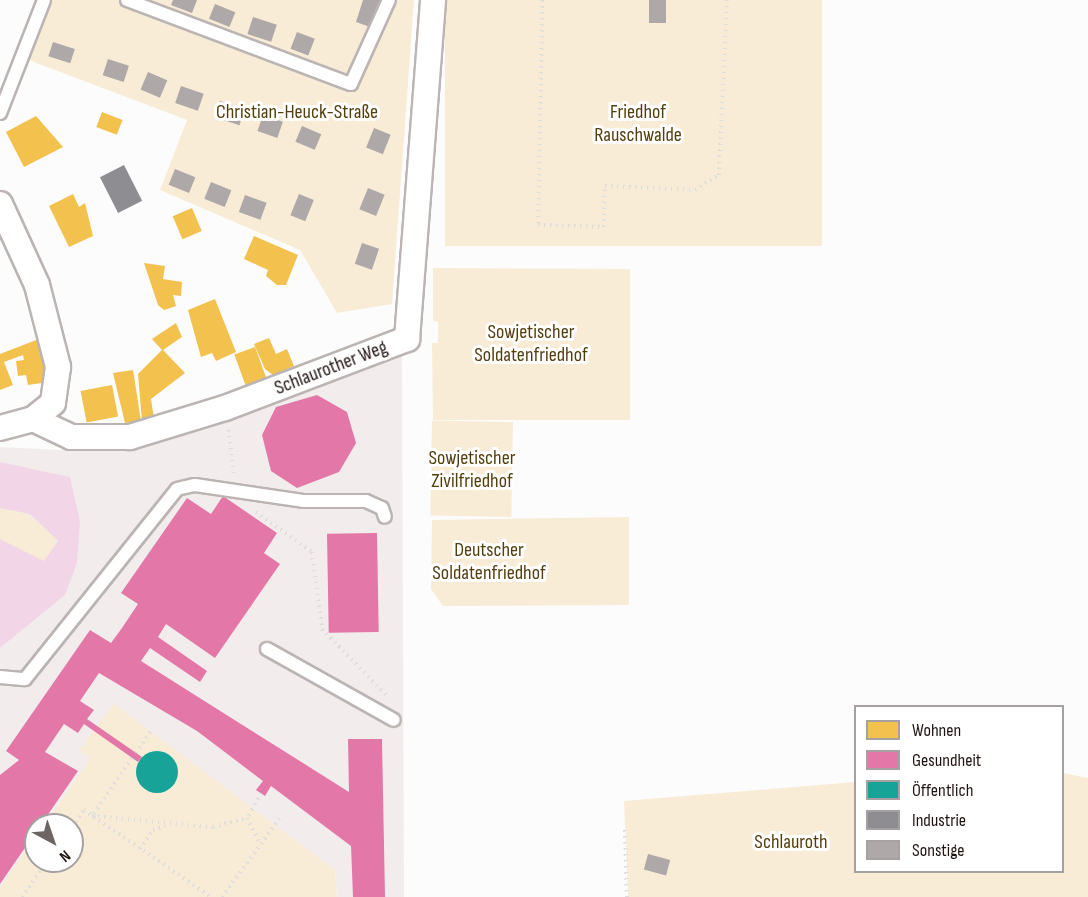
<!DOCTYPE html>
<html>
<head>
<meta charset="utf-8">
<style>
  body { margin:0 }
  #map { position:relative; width:1088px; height:897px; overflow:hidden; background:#fcfcfc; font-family:"Sofia Sans Condensed",sans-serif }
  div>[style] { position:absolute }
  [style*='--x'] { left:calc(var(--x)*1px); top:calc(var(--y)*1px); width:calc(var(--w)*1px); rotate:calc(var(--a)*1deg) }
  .built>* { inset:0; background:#f2edec }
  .green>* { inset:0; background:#f8ecd7; transform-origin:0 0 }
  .water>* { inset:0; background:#f2d6e8 }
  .homes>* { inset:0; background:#f2c14e; transform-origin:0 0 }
  .health>* { inset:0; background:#e377a8; transform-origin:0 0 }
  .public>* { inset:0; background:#17a398 }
  .round { border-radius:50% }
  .industry>* { inset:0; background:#8d8d92; transform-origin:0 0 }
  .building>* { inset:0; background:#aea8a9; transform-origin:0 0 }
  .path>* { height:4px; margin-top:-2px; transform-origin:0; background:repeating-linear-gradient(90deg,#ddd 0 1.5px,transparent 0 6px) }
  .roads { filter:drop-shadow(2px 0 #bbb4b3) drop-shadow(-2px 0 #bbb4b3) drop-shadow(0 2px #bbb4b3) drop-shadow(0 -2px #bbb4b3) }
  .lane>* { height:12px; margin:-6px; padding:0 6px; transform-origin:6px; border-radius:6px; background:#fff }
  .street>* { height:24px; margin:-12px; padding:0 12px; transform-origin:12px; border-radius:12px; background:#fff }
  span { translate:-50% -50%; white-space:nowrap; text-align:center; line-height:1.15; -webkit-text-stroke:6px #fff; paint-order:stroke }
  .park-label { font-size:20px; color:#533e0d }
  .street-label { font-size:20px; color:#201412 }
  .legend { position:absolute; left:854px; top:705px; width:210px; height:168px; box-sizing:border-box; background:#fff; border:2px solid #a6a1a0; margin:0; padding:8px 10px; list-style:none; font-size:18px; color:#201412 }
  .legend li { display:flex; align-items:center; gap:12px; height:30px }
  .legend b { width:30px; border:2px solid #a6a1a0 }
  .north { position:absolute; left:24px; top:813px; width:60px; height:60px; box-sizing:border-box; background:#fff; border:2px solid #a6a1a0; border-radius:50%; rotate:140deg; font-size:16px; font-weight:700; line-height:24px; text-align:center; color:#201412 }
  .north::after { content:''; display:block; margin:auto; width:21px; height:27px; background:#6d6564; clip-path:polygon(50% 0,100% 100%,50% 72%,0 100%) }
</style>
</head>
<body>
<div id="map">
  <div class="built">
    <div style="clip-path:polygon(evenodd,402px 353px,404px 897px,337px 897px,335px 870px,0 897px,0 447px,82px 451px,144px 444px,402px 353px,36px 825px,72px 825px,72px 861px,36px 861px,36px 825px)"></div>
  </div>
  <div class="green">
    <div style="clip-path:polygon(49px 0,414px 0,392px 304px,337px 313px,300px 250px,160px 190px,187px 120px,26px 59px)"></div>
    <div style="left:445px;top:0;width:377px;height:246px"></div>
    <div style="clip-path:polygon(433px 268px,630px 269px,630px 420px,433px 420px,432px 343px,438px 343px,438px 322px,433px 321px)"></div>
    <div style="left:513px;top:422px;width:95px;height:81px;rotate:91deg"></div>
    <div style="clip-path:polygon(15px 507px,58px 536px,49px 559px,38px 561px,0 539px,0 508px)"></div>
    <div style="clip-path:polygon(629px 517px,629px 605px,443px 606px,431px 589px,432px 520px)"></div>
    <div style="clip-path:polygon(114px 704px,335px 870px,337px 897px,0 897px,0 888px,36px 836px,36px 861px,72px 861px,72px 825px,44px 825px,90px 759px,79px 750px)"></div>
    <div style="clip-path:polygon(1063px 773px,1088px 778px,1088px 897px,628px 897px,624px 801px,855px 782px,856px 872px,1062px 872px)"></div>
  </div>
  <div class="water">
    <div style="clip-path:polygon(0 462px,70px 477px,80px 521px,77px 563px,65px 595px,0 648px,0 539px,44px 561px,58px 541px,30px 514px,0 508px)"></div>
  </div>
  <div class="homes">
    <div style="left:102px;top:112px;width:22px;height:16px;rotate:21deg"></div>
    <div style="clip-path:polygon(36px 116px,63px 147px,24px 167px,6px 132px)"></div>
    <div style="clip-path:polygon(73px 194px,79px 207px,85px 203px,93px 236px,69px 247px,49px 206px)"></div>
    <div style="left:192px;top:208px;width:25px;height:21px;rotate:67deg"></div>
    <div style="clip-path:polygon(254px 236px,298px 255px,286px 285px,277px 285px,266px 276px,268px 270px,244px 259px)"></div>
    <div style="clip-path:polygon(144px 263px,165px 266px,163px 279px,182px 282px,181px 296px,173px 295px,176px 306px,164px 310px,158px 305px)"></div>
    <div style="clip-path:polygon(215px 299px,236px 352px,216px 361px,212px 353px,201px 357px,188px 310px)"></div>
    <div style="clip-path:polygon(176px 323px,182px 337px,163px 350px,185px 373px,151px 399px,154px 419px,142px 421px,138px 374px,162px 350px,152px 339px)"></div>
    <div style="clip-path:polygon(44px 337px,48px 382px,28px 385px,26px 375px,18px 376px,16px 361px,24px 360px,23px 355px,4px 362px,13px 385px,0 390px,0 354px)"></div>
    <div style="clip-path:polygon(269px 338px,276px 354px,287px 349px,294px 366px,273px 375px,265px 369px,254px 344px)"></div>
    <div style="left:255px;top:347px;width:33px;height:22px;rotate:70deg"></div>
    <div style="clip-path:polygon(133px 370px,141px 421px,125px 423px,113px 373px)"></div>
    <div style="left:112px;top:385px;width:32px;height:32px;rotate:79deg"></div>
  </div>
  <div class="health">
    <div style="clip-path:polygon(317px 395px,347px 412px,356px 443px,339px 472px,297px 488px,271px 471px,262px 435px,276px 407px)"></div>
    <div style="clip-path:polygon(223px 496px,277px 533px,264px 553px,280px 564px,215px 658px,166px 624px,158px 637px,207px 671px,200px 682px,150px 648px,141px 661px,349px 792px,348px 739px,382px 739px,385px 897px,353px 897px,351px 846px,271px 786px,265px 796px,256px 790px,263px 781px,197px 731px,99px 673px,80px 701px,94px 710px,87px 719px,142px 757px,138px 762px,84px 724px,78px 733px,64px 724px,45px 752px,78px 771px,0 884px,0 775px,19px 760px,6px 751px,90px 630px,111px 643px,122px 628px,138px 604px,121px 593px,187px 498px,211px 514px)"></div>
    <div style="left:377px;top:533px;width:99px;height:50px;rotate:89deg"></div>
  </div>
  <div class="public">
    <div class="round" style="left:136px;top:751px;width:42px;height:42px"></div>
  </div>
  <div class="industry">
    <div style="left:124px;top:165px;width:40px;height:27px;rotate:63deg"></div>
  </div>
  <div class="building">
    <div style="clip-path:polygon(173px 0,197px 0,192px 13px,171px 5px)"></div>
    <div style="clip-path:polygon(363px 0,386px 0,376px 29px,356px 22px)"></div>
    <div style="left:649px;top:0;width:17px;height:23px"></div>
    <div style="left:215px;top:4px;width:22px;height:16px;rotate:22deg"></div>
    <div style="left:253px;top:17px;width:25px;height:18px;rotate:18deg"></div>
    <div style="left:297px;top:32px;width:19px;height:18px;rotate:21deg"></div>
    <div style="left:53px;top:42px;width:23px;height:15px;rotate:18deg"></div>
    <div style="left:108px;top:59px;width:22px;height:17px;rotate:18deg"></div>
    <div style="left:148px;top:72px;width:21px;height:19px;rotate:23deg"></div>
    <div style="left:181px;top:86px;width:24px;height:18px;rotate:19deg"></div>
    <div style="left:220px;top:101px;width:26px;height:17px;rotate:18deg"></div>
    <div style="left:263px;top:115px;width:21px;height:17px;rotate:19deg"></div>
    <div style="left:302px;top:126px;width:21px;height:17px;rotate:23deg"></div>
    <div style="left:374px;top:128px;width:18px;height:21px;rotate:22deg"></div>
    <div style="left:175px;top:169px;width:22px;height:17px;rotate:22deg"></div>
    <div style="left:211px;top:182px;width:22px;height:18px;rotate:22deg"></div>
    <div style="left:368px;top:188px;width:18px;height:23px;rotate:22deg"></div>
    <div style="left:299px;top:194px;width:16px;height:23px;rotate:22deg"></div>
    <div style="left:245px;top:195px;width:23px;height:18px;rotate:20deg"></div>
    <div style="left:362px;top:243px;width:18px;height:22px;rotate:19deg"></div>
    <div style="left:648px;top:854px;width:23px;height:16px;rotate:15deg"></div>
  </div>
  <div class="path">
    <div style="--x:542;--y:0;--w:225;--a:91"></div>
    <div style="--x:538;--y:225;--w:66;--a:1.7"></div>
    <div style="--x:604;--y:227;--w:41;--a:-88.6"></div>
    <div style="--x:605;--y:186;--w:90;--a:2.5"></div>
    <div style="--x:695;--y:190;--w:28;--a:-32"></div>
    <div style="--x:719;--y:175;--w:175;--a:-87.4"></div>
    <div style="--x:229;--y:430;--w:47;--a:83.9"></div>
    <div style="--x:256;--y:512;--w:69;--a:35.5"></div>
    <div style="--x:312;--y:552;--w:78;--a:82.6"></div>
    <div style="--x:322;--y:629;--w:93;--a:45.9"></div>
    <div style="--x:136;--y:753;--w:30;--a:-56"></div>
    <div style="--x:132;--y:758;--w:70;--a:124.6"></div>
    <div style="--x:92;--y:816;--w:121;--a:5.2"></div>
    <div style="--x:213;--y:827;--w:35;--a:-15"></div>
    <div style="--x:261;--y:793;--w:29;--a:119"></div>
    <div style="--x:247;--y:818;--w:30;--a:63"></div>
    <div style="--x:72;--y:827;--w:21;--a:-55"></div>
    <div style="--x:84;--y:810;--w:154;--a:34.4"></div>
    <div style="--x:625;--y:830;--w:67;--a:88.3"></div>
    <div style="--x:140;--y:849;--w:23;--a:-56"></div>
    <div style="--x:153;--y:830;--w:13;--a:-18"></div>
    <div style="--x:22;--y:897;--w:44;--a:-55.2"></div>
    <div style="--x:222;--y:897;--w:97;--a:-53.8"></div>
  </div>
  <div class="roads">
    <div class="lane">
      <div style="--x:127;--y:0;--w:239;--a:20.6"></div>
      <div style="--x:351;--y:84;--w:92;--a:-65.7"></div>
      <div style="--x:0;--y:113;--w:121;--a:-68.7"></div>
      <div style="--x:267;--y:649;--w:145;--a:29.2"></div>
      <div style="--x:0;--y:677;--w:25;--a:5"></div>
      <div style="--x:25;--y:679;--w:243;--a:-51.3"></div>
      <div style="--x:177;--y:489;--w:18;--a:-13"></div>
      <div style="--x:195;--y:485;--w:109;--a:8.4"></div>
      <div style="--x:303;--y:501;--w:63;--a:0"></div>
      <div style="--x:366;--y:501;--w:17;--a:24"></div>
      <div style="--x:382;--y:508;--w:9;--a:72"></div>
    </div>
    <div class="street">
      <div style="--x:0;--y:204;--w:89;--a:65.4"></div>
      <div style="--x:37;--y:285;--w:85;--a:75.6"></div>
      <div style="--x:58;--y:367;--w:36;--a:98"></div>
      <div style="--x:53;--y:403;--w:26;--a:141"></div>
      <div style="--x:0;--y:428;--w:34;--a:-15"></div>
      <div style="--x:33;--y:419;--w:42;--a:25.3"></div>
      <div style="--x:71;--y:437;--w:59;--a:0"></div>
      <div style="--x:130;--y:437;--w:99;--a:-17"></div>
      <div style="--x:225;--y:408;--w:195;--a:-20.8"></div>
      <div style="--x:407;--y:339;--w:340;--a:-85.6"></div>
    </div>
  </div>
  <div class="park-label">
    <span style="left:297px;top:112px">Christian-Heuck-Straße</span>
    <span style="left:638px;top:124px">Friedhof<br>Rauschwalde</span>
    <span style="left:531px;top:344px">Sowjetischer<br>Soldatenfriedhof</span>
    <span style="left:472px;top:470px">Sowjetischer<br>Zivilfriedhof</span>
    <span style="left:489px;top:562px">Deutscher<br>Soldatenfriedhof</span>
    <span style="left:791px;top:842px">Schlauroth</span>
  </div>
  <div class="street-label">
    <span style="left:331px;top:368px;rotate:-21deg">Schlaurother Weg</span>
  </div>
  <ul class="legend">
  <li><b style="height:16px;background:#f2c14e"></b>Wohnen</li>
  <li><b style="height:16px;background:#e377a8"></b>Gesundheit</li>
  <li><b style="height:16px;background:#17a398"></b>Öffentlich</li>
  <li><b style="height:16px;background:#8d8d92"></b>Industrie</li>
  <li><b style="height:16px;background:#aea8a9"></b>Sonstige</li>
  </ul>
  <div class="north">N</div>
</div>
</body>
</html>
